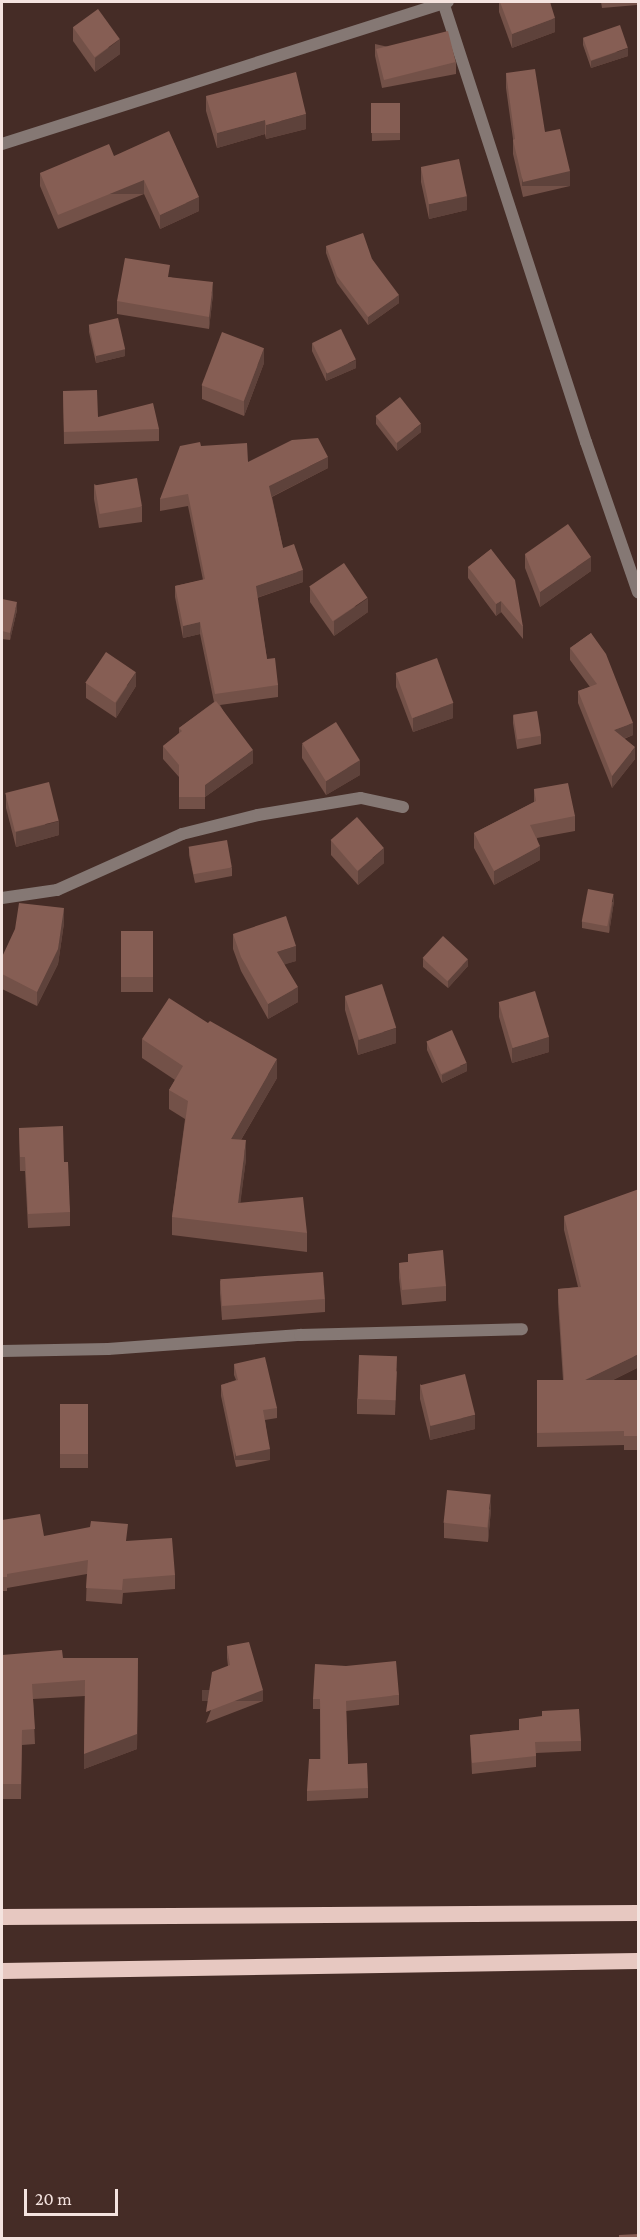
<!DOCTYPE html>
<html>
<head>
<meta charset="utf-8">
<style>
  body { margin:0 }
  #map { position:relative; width:640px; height:2240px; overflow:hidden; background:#452c26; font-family:"Crimson Pro",serif }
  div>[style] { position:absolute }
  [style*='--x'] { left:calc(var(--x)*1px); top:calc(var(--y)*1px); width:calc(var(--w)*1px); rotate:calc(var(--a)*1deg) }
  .minor>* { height:12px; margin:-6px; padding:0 6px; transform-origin:6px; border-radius:6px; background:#857874 }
  .trunk>* { height:16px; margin:-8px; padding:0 8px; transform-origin:8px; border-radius:8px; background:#e7c8c1 }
  .wall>* { inset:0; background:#735148; transform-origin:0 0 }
  .shaded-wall>* { inset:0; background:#5e423b; transform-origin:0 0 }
  .building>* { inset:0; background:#865e54; transform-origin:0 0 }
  span { translate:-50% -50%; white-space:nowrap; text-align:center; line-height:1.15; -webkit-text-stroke:6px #452c26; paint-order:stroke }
  .frame { position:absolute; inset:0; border:3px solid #f4e3df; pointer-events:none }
  .scale { position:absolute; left:24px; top:2189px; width:94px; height:27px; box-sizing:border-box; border:3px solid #f4e3df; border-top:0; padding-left:8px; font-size:18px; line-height:21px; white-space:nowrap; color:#f4e3df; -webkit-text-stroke:4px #452c26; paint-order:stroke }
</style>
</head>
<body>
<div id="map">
  <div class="minor">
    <div style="--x:443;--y:2;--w:463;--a:72"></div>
    <div style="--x:586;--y:442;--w:159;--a:70.9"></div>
    <div style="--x:2;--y:144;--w:468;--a:-17.7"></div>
    <div style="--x:2;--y:898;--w:56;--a:-8.3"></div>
    <div style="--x:57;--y:890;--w:137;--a:-24.1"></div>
    <div style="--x:182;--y:834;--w:78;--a:-14"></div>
    <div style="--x:258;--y:815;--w:104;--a:-9.4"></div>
    <div style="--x:361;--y:798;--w:43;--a:12.1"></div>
    <div style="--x:2;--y:1351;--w:106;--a:-1.1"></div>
    <div style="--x:108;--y:1349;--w:193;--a:-4.2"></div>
    <div style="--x:300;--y:1335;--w:222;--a:-1.5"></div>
  </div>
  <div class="trunk">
    <div style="--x:2;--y:1917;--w:636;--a:-0.36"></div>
    <div style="--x:2;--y:1971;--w:636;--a:-0.9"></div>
  </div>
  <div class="wall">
    <div style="clip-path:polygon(499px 2px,550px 2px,555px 32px,512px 48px,499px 12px)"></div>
    <div style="clip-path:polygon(601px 2px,637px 2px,637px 5px,602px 8px)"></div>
    <div style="clip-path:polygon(73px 27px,120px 54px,95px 72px,73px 41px)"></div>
    <div style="clip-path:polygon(583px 38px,628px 56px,591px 68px,583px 45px)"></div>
    <div style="clip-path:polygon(375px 44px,456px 62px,456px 74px,382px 88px,375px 56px)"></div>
    <div style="clip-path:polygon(506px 73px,545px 132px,570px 186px,523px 197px,513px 154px,513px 139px,506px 88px)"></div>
    <div style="clip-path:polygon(206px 96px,306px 129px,266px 139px,265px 134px,217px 148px,206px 111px)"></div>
    <div style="clip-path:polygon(371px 104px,400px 133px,400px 140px,372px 141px)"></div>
    <div style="clip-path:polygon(114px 156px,199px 211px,160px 229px,144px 194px,58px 229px,40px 186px,40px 173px)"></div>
    <div style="clip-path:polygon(421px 168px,467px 210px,429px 219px,421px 182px)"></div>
    <div style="clip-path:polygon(326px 246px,372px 259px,399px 303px,368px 325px,337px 283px,326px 253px)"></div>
    <div style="clip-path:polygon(170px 277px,213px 294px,209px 329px,117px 314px,117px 301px)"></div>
    <div style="clip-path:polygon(89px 325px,125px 356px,96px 363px,89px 332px)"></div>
    <div style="clip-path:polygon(312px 343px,356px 368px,326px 381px,312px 351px)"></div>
    <div style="clip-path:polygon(264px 363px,244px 416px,202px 399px,202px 385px)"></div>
    <div style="clip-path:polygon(63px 391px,98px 417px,159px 429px,159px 441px,64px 444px)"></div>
    <div style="clip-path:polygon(376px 416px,421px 432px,397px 451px,376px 424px)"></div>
    <div style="clip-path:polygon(201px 446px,248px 462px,328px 468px,272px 497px,283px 548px,303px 582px,257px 598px,267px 659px,278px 685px,278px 697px,220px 705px,253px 763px,205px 797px,205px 809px,179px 809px,179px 777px,163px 759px,163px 746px,179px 733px,179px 728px,214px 702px,200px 634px,183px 638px,175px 597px,175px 586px,203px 580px,188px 506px,160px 511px,160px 499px)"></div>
    <div style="clip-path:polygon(94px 484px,142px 507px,142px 522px,99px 528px,94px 499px)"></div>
    <div style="clip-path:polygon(491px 549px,523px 627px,523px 639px,501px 612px,496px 616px,468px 578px,468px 567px)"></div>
    <div style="clip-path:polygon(525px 554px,591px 571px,540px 607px,525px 568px)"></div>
    <div style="clip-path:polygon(310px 587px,368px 612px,334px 636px,310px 602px)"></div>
    <div style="clip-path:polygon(2px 599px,17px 610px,10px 640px,2px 639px)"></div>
    <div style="clip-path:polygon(591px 633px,633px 735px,624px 739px,635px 759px,612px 788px,578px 703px,578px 691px,590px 687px,570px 660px,570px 648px)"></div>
    <div style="clip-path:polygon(396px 673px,453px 718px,413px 732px,396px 687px)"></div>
    <div style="clip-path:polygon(86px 683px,136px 686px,116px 718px,86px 698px)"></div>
    <div style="clip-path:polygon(513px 715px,541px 736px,541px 744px,517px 749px,513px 723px)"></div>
    <div style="clip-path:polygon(302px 744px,360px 775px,326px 795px,302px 758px)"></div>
    <div style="clip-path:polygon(534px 789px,575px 816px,575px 831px,537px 838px,540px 860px,494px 885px,474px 848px,474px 833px,534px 802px)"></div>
    <div style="clip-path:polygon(6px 794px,59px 835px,16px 847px,6px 808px)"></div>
    <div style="clip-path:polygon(331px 840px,384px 863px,358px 885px,331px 855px)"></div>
    <div style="clip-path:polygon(189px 848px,232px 868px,232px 876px,195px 883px,189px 855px)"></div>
    <div style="clip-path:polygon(614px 901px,609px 933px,582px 928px,582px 921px)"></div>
    <div style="clip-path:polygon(64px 923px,58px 964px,37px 1006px,2px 989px,2px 957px)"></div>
    <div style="left:121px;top:931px;width:32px;height:61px"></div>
    <div style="clip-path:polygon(233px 934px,296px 961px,284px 964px,298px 1002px,268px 1019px,241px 971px,233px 949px)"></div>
    <div style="clip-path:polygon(423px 959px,468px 966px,448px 988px,423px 967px)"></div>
    <div style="clip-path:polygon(345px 996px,396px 1043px,358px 1055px,345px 1010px)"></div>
    <div style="clip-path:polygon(499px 1002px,549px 1052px,512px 1063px,499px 1017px)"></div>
    <div style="clip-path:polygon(142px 1039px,277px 1078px,241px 1140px,246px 1159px,240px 1203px,307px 1233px,307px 1252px,172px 1235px,172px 1217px,185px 1119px,169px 1109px,169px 1090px,175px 1080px,142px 1058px)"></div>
    <div style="clip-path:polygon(427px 1042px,467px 1071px,442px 1083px,427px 1050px)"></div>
    <div style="clip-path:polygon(19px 1128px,64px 1162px,70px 1212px,70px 1226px,28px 1228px,25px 1171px,20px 1171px)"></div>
    <div style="clip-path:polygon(564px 1216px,639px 1367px,613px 1380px,639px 1380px,639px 1450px,624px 1450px,624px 1445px,537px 1447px,537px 1380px,563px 1380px,558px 1303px,558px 1289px,578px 1287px,564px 1230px)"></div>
    <div style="clip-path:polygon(408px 1262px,446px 1286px,446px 1301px,402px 1305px,399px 1278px,399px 1263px)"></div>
    <div style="clip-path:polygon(220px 1281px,325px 1299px,325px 1312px,222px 1320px,220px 1293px)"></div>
    <div style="clip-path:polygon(234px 1364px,277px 1408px,277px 1418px,265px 1420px,270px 1460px,236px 1467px,221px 1396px,221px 1385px,236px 1380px,234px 1375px)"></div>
    <div style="clip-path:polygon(397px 1371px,395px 1415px,357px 1414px,357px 1399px)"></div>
    <div style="clip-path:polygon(420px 1384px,475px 1429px,430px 1440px,420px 1399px)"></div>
    <div style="left:60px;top:1404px;width:28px;height:64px"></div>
    <div style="clip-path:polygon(491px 1509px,488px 1542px,444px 1538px,444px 1523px)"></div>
    <div style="clip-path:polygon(2px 1520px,44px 1536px,127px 1541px,175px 1575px,175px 1589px,123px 1593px,122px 1604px,86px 1601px,87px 1574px,7px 1588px,7px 1591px,2px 1591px)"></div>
    <div style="clip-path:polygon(227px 1646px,263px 1701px,206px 1723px,228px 1666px,227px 1658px)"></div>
    <div style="clip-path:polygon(2px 1655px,63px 1658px,138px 1658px,137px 1749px,84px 1769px,85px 1696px,33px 1699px,35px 1744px,22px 1745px,21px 1799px,2px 1799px)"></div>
    <div style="clip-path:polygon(399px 1695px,399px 1705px,346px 1711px,348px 1764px,368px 1788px,368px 1798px,307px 1801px,307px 1791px,320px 1759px,320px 1709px,313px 1709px,313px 1699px)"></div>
    <div style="clip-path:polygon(519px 1719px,581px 1741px,581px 1751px,536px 1753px,536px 1767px,472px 1774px,470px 1735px,519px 1730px)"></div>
  </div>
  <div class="shaded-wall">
    <div style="clip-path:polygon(555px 18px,555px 32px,512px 48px,512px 34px)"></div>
    <div style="clip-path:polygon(120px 39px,120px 54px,95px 72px,95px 58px)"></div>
    <div style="clip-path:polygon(628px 48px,628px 56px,591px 68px,591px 61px)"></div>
    <div style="clip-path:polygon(306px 114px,306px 129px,266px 139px,266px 125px)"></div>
    <div style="clip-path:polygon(265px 120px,265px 134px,217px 148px,217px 133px)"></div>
    <div style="left:570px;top:171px;width:15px;height:48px;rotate:90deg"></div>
    <div style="left:144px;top:180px;width:14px;height:93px;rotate:90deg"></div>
    <div style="clip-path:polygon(467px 196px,467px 210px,429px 219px,429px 204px)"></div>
    <div style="clip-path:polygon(199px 197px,199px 211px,160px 229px,160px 215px)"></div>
    <div style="clip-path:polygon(213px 282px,213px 294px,209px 329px,209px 317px)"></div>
    <div style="clip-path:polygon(399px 295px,399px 303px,368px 325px,368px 317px)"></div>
    <div style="clip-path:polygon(264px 348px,264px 363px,244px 416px,244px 401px)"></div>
    <div style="clip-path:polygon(125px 349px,125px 356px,96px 363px,96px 355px)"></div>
    <div style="clip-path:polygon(356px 360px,356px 368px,326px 381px,326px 373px)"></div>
    <div style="clip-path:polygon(421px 424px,421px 432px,397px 451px,397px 443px)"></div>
    <div style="clip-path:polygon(328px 457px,328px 468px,269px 498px,269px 486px)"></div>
    <div style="clip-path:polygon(591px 557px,591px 571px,540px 607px,540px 592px)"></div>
    <div style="clip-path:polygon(303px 570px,303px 582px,256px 598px,256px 586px)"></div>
    <div style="clip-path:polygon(368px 598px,368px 612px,334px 636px,334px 621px)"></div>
    <div style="clip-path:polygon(501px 601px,501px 612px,496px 616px,496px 604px)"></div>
    <div style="clip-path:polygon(17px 602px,17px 610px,10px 640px,10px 633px)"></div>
    <div style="clip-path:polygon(200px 622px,200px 634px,183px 638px,183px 626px)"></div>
    <div style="clip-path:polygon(136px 672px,136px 686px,116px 718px,116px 703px)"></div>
    <div style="clip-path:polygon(453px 703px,453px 718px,413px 732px,413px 718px)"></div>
    <div style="clip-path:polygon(633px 723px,633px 735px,614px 742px,614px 730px)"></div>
    <div style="clip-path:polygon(635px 747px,635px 759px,612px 788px,612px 776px)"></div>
    <div style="clip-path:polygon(253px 750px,253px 763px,205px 797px,205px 785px)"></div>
    <div style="clip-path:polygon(360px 760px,360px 775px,326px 795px,326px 781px)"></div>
    <div style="clip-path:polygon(59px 821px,59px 835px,16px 847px,16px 832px)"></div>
    <div style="clip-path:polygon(540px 846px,540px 860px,494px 885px,494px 871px)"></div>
    <div style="clip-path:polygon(384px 848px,384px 863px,358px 885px,358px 871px)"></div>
    <div style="clip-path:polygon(614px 894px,614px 901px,609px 933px,609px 925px)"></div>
    <div style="clip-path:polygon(64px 908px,64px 923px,58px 964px,37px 1006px,37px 992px)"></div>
    <div style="clip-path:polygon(296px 946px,296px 961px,277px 967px,277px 952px)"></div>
    <div style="clip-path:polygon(468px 959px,468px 966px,448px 988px,448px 981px)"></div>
    <div style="clip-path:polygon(298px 987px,298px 1002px,268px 1019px,268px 1004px)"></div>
    <div style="clip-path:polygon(396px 1028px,396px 1043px,358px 1055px,358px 1040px)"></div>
    <div style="clip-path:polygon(549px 1037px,549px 1052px,512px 1063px,512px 1048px)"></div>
    <div style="clip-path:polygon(277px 1059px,277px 1078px,231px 1157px,231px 1139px)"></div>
    <div style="clip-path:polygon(467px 1063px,467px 1071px,442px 1083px,442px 1075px)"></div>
    <div style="clip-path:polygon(246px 1140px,246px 1159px,238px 1222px,238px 1203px)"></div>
    <div style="clip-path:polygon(639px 1354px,639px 1367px,585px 1394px,585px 1380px)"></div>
    <div style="clip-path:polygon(475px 1415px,475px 1429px,430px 1440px,430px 1425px)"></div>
    <div style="left:270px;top:1449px;width:11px;height:35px;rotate:90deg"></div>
    <div style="clip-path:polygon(491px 1495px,491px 1509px,488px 1542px,488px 1528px)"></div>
    <div style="clip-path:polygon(138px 1658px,137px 1749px,84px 1769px,84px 1754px)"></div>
    <div style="left:263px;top:1690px;width:11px;height:61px;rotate:90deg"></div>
  </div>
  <div class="building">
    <div style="clip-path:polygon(500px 2px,550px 2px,555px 18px,512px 34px)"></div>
    <div style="left:98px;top:9px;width:37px;height:31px;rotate:54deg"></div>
    <div style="left:620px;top:25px;width:24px;height:39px;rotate:71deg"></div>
    <div style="left:448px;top:31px;width:32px;height:74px;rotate:76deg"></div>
    <div style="clip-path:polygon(535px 69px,545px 132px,560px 129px,570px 171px,523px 182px,513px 140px,515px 139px,506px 73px)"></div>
    <div style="clip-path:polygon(296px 72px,306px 114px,266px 125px,265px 120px,217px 133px,206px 96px)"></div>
    <div style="left:400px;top:103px;width:30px;height:29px;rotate:90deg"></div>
    <div style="clip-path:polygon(169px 131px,199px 197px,160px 215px,144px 180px,58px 215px,40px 173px,109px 144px,114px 156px)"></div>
    <div style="left:459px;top:159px;width:38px;height:39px;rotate:78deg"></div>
    <div style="clip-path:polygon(363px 233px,372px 259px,399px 295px,368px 317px,337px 276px,326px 246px)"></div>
    <div style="clip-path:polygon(125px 258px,170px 265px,168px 277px,213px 282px,209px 317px,117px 301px)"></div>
    <div style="left:118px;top:318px;width:32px;height:30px;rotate:77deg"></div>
    <div style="left:341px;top:329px;width:34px;height:32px;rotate:64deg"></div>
    <div style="left:222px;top:332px;width:45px;height:57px;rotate:21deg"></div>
    <div style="clip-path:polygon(97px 390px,98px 417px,153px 403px,159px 429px,64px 432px,63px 391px)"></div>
    <div style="left:400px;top:397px;width:34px;height:31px;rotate:52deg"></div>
    <div style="clip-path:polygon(318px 438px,328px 457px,269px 486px,283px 548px,294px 544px,303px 570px,256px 586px,267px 659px,275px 658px,278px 685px,215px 694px,200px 622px,183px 626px,175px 586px,205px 579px,188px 494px,160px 499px,180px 446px,200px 442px,201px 446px,247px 443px,248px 462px,292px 440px)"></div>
    <div style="left:137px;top:478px;width:29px;height:43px;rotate:80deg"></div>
    <div style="clip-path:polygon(568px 524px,591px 557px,540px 592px,525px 554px)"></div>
    <div style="clip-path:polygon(491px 549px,515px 580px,523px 627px,501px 601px,496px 604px,468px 567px)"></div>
    <div style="left:344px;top:563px;width:42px;height:42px;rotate:56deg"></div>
    <div style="clip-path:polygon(2px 599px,17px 602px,10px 633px,2px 631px)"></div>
    <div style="clip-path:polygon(591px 633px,606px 654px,633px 723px,614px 730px,635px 747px,612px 776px,578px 691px,597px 684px,570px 648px)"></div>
    <div style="left:106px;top:652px;width:36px;height:37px;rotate:34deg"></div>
    <div style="left:437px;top:658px;width:48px;height:44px;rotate:70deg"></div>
    <div style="clip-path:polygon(216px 701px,253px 750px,205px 785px,205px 797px,179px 797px,179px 765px,163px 746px,182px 731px,179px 728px)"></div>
    <div style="left:537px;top:711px;width:25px;height:24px;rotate:81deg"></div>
    <div style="left:336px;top:722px;width:45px;height:40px;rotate:58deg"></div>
    <div style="left:49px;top:782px;width:40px;height:45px;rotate:76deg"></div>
    <div style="clip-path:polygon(568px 783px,575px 816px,530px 825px,540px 846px,494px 871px,474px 833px,536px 801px,534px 789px)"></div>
    <div style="left:357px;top:817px;width:41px;height:35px;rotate:49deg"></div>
    <div style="left:227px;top:840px;width:28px;height:39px;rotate:80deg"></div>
    <div style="left:588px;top:889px;width:26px;height:33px;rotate:11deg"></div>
    <div style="clip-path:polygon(19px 903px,64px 908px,58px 949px,37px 992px,2px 974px,2px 957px,15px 929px)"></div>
    <div style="clip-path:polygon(286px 916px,296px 946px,277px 952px,298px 987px,268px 1004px,241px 957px,233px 934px)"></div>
    <div style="left:121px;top:931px;width:32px;height:46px"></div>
    <div style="left:443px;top:936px;width:34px;height:30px;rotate:43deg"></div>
    <div style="left:382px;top:984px;width:46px;height:39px;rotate:72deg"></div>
    <div style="left:535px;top:991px;width:48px;height:38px;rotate:73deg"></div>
    <div style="clip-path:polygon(169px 998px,208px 1023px,210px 1021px,277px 1059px,231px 1139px,246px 1140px,238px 1203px,303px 1197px,307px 1233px,172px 1217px,188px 1101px,169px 1090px,183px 1066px,142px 1039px)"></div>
    <div style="left:452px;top:1030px;width:36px;height:28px;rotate:66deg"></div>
    <div style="clip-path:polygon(63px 1126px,64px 1162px,68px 1162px,70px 1212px,28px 1214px,25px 1157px,20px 1157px,19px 1128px)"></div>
    <div style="clip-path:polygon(639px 1189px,639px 1354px,585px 1380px,639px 1380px,639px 1436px,624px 1436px,624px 1431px,537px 1433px,537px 1380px,564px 1380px,558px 1289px,581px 1287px,564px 1216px)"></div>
    <div style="clip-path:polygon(443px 1250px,446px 1286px,402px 1290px,399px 1263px,408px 1262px,408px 1254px)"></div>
    <div style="left:323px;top:1272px;width:27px;height:103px;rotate:86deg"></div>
    <div style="left:359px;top:1355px;width:38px;height:44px;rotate:2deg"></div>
    <div style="clip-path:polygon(265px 1357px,277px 1408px,263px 1410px,270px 1449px,236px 1456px,221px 1385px,238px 1380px,234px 1364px)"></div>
    <div style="left:465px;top:1374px;width:42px;height:46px;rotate:76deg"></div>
    <div style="left:60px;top:1404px;width:28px;height:50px"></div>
    <div style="left:447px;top:1490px;width:44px;height:33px;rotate:6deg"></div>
    <div style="clip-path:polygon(40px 1514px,44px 1536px,90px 1527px,91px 1521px,128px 1524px,126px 1541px,172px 1538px,175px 1575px,123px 1579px,122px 1590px,86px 1588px,88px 1560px,7px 1574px,7px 1577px,2px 1577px,2px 1520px)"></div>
    <div style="clip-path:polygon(249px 1642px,263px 1690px,206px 1712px,212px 1672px,230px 1665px,227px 1646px)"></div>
    <div style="clip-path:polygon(62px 1650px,63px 1658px,138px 1658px,137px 1734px,84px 1754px,85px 1680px,32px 1684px,35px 1729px,22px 1730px,21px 1784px,2px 1784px,2px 1655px)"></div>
    <div style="clip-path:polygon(396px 1661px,399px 1695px,346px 1701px,348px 1764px,367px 1763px,368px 1788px,307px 1791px,309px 1759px,321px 1759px,320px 1699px,313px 1699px,315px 1664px,346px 1666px)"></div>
    <div style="clip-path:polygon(579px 1709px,581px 1741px,535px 1742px,536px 1756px,472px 1763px,470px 1735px,519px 1730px,519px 1719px,542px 1716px,542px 1711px)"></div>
    <div style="clip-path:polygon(639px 2234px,639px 2238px,619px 2238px,619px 2235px)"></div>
    <div style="clip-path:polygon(323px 2237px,323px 2238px,247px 2238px)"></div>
  </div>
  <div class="frame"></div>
  <div class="scale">20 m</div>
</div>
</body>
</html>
